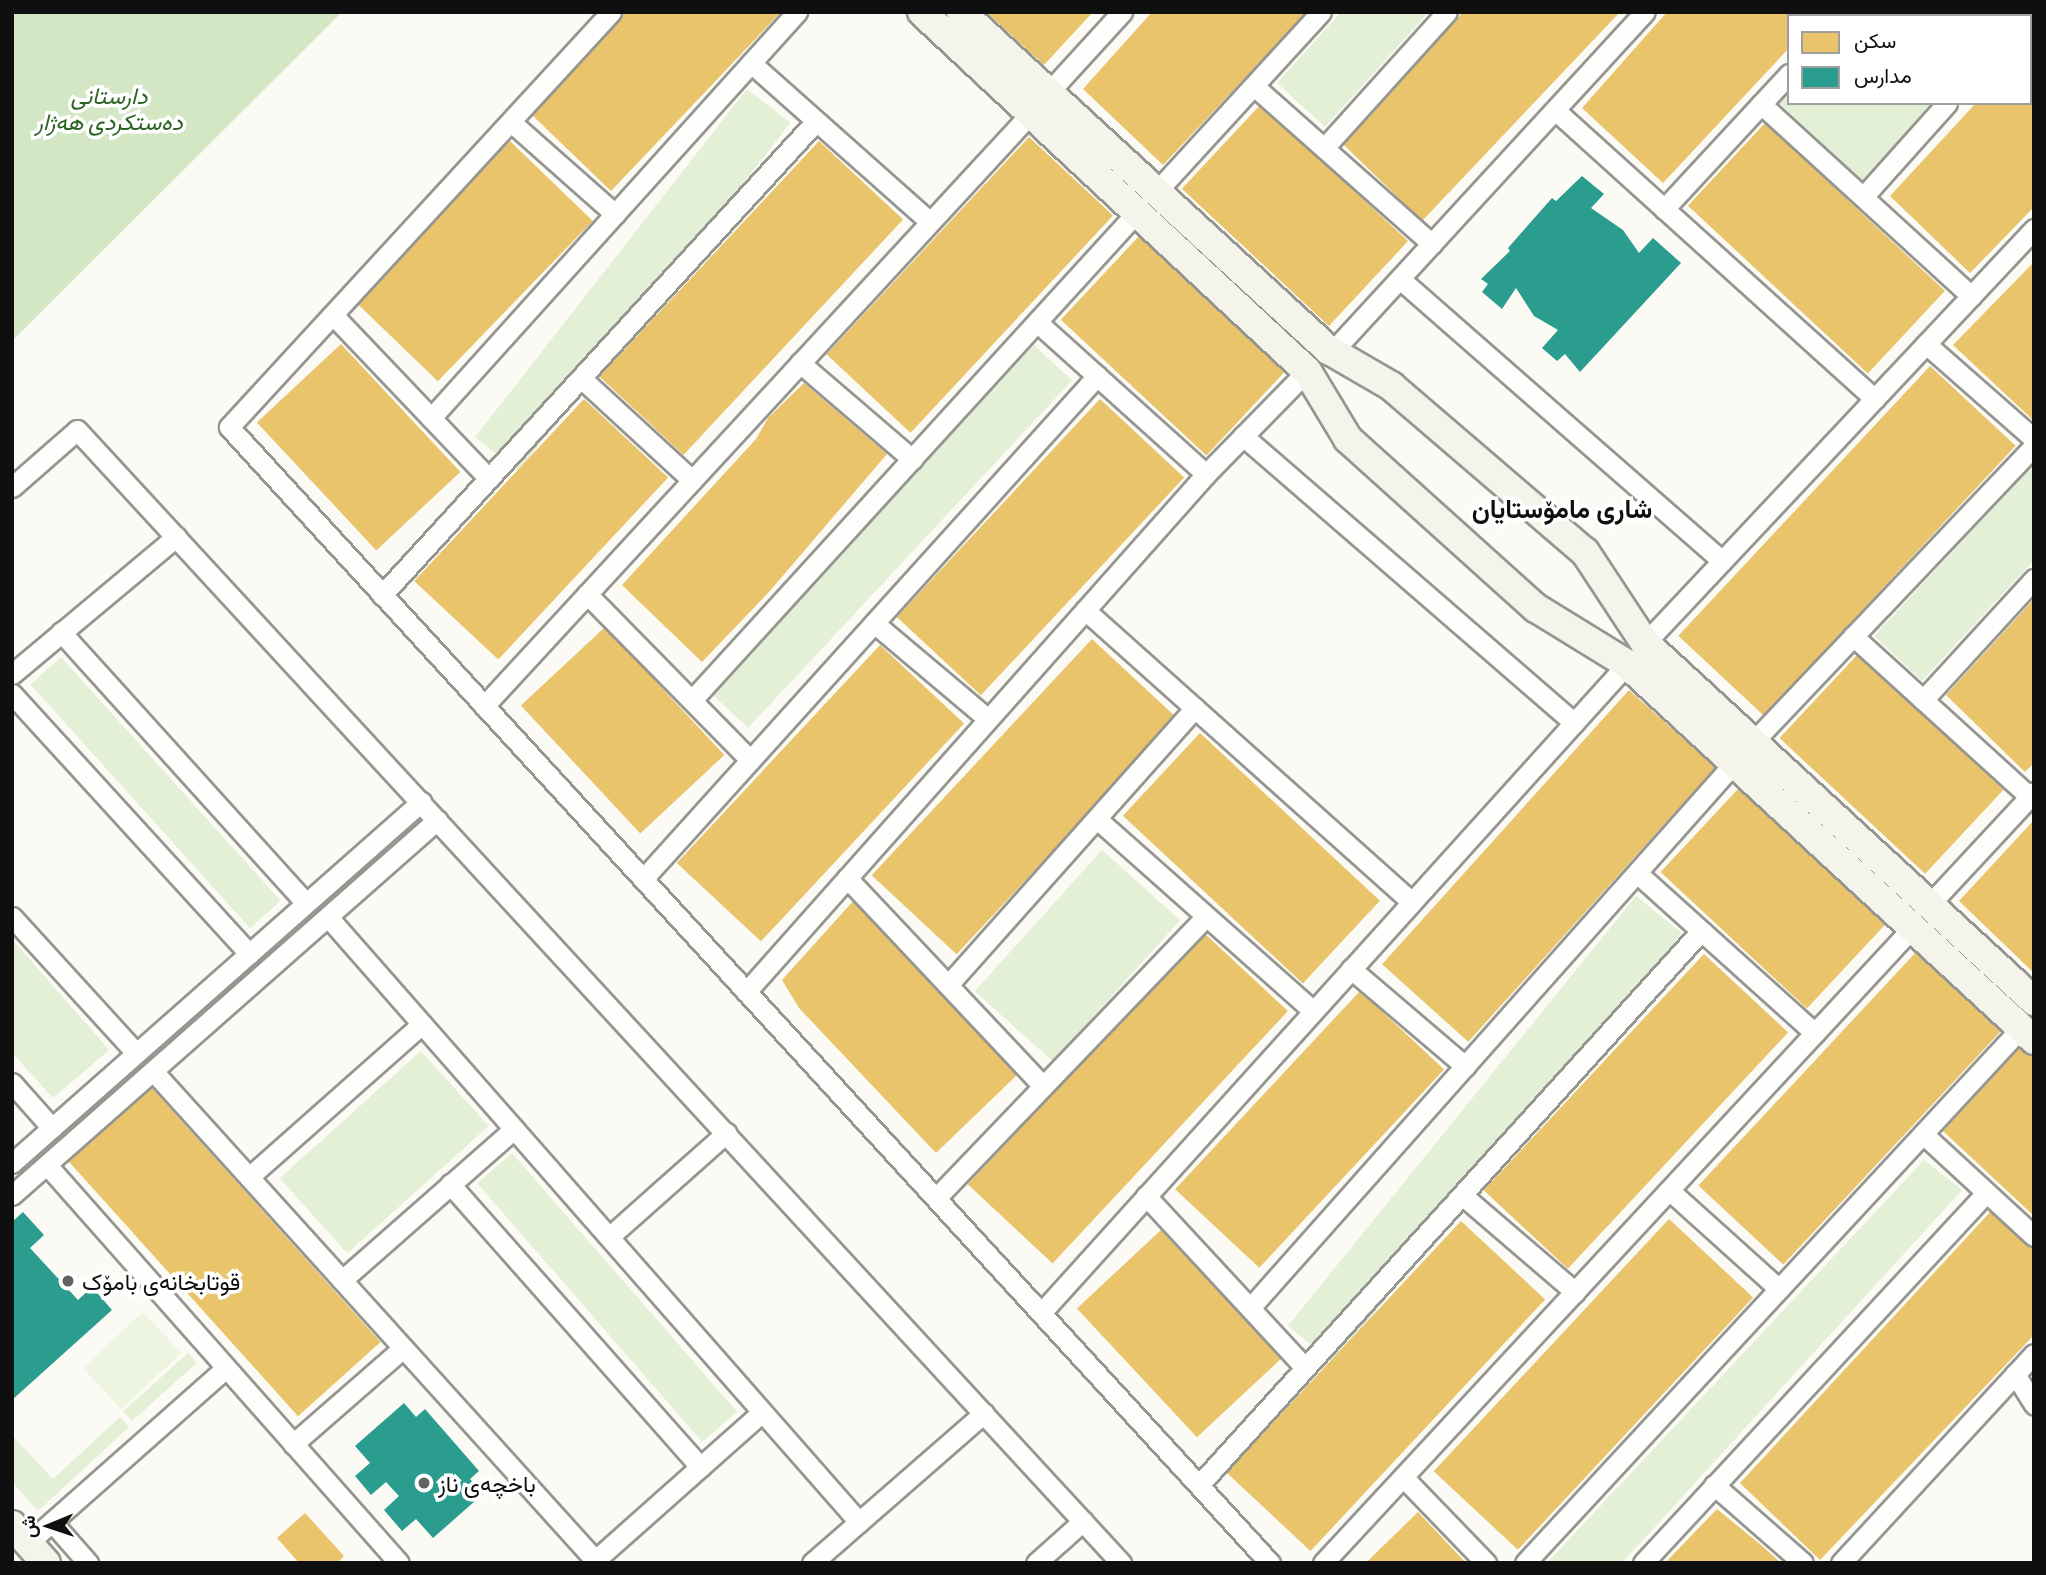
<!DOCTYPE html>
<html>
<head>
<meta charset="utf-8">
<style>
  body { margin:0 }
  #map { position:relative; width:2046px; height:1575px; overflow:hidden; background:#fbfaf4; font-family:"IBM Plex Serif",Vazirmatn,serif }
  div>[style] { position:absolute }
  [style*='--x'] { left:calc(var(--x)*1px); top:calc(var(--y)*1px); width:calc(var(--w)*1px); rotate:calc(var(--a)*1deg) }
  .green>* { inset:0; background:#e3f0d5; transform-origin:0 0 }
  .forest>* { inset:0; background:#d3e7c4 }
  .pitch>* { inset:0; background:#edf4df; transform-origin:0 0 }
  .homes>* { inset:0; background:#e9c46a; transform-origin:0 0 }
  .schools>* { inset:0; background:#2a9d8f }
  .roads { filter:drop-shadow(2px 0 #959592) drop-shadow(-2px 0 #959592) drop-shadow(0 2px #959592) drop-shadow(0 -2px #959592) }
  .street>* { height:19px; margin:-9.5px; padding:0 9.5px; transform-origin:9.5px; border-radius:9.5px; background:#fefefd }
  .secondary>* { height:28px; margin:-14px; padding:0 14px; transform-origin:14px; border-radius:14px; background:#f4f4eb }
  .dots>* { width:19px; height:19px; translate:-50% -50%; box-sizing:border-box; border:4px solid #fff; border-radius:50% }
  span { translate:-50% -50%; white-space:nowrap; text-align:center; line-height:1.15; -webkit-text-stroke:7px #fff; paint-order:stroke }
  .park-label { font-size:23px; color:#2b6422; font-style:italic }
  .poi-label { font-size:23px; color:#0f0f0f }
  .left { translate:0 -50%; text-align:left }
  .quarter-label { font-size:26px; color:#0f0f0f; font-weight:700 }
  .frame { position:absolute; inset:0; border:14px solid #0f0f0f; pointer-events:none }
  .legend { position:absolute; left:1787px; top:14px; width:245px; height:91px; box-sizing:border-box; background:#fff; border:2px solid #9f9f9f; margin:0; padding:9px 12px; list-style:none; font-size:21px; color:#0f0f0f }
  .legend li { display:flex; align-items:center; gap:14px; height:35px }
  .legend b { width:35px; border:2px solid #9f9f9f }
  .north { position:absolute; left:14px; top:1491px; width:70px; height:70px; -webkit-text-stroke:5px #fff; paint-order:stroke; rotate:268deg; font-size:19px; font-weight:700; line-height:28px; text-align:center; color:#0f0f0f }
  .north::after { content:''; display:block; margin:auto; width:24px; height:32px; background:#0f0f0f; clip-path:polygon(50% 0,100% 100%,50% 72%,0 100%) }
</style>
</head>
<body>
<div id="map">
  <div class="green">
    <div style="clip-path:polygon(1341px 12px,1429px 12px,1325px 127px,1277px 83px)"></div>
    <div style="left:747px;top:89px;width:55px;height:442px;rotate:38deg"></div>
    <div style="clip-path:polygon(1789px 90px,1789px 103px,1931px 103px,1864px 183px,1778px 102px)"></div>
    <div style="left:1034px;top:345px;width:52px;height:475px;rotate:43deg"></div>
    <div style="clip-path:polygon(2034px 464px,2034px 560px,1922px 681px,1874px 636px)"></div>
    <div style="left:61px;top:657px;width:328px;height:41px;rotate:48deg"></div>
    <div style="left:1102px;top:850px;width:105px;height:190px;rotate:42deg"></div>
    <div style="left:1636px;top:896px;width:59px;height:553px;rotate:39deg"></div>
    <div style="clip-path:polygon(12px 939px,109px 1050px,53px 1098px,12px 1053px)"></div>
    <div style="left:421px;top:1051px;width:101px;height:190px;rotate:48deg"></div>
    <div style="left:512px;top:1153px;width:343px;height:46px;rotate:49deg"></div>
    <div style="clip-path:polygon(1924px 1160px,1962px 1190px,1622px 1563px,1547px 1563px)"></div>
    <div style="left:188px;top:1353px;width:13px;height:87px;rotate:48deg"></div>
    <div style="clip-path:polygon(120px 1417px,129px 1427px,38px 1511px,12px 1482px,12px 1435px,53px 1479px)"></div>
  </div>
  <div class="forest">
    <div style="clip-path:polygon(12px 12px,342px 12px,12px 341px)"></div>
  </div>
  <div class="pitch">
    <div style="left:143px;top:1312px;width:56px;height:82px;rotate:47deg"></div>
  </div>
  <div class="homes">
    <div style="clip-path:polygon(624px 12px,781px 12px,611px 191px,531px 114px)"></div>
    <div style="clip-path:polygon(986px 12px,1093px 12px,1044px 65px)"></div>
    <div style="clip-path:polygon(1152px 12px,1307px 12px,1163px 165px,1083px 89px)"></div>
    <div style="clip-path:polygon(1463px 12px,1620px 12px,1422px 221px,1343px 144px)"></div>
    <div style="clip-path:polygon(1667px 12px,1821px 12px,1818px 16px,1789px 16px,1789px 48px,1663px 183px,1582px 108px)"></div>
    <div style="clip-path:polygon(2034px 40px,2034px 207px,1970px 273px,1890px 196px,1976px 103px,2030px 103px,2030px 44px)"></div>
    <div style="left:1261px;top:104px;width:201px;height:116px;rotate:43deg"></div>
    <div style="left:1765px;top:123px;width:246px;height:113px;rotate:43deg"></div>
    <div style="left:1029px;top:137px;width:115px;height:297px;rotate:43deg"></div>
    <div style="left:510px;top:141px;width:115px;height:223px;rotate:44deg"></div>
    <div style="left:819px;top:141px;width:115px;height:322px;rotate:43deg"></div>
    <div style="left:1140px;top:235px;width:199px;height:116px;rotate:43deg"></div>
    <div style="clip-path:polygon(2034px 262px,2034px 421px,1953px 345px)"></div>
    <div style="left:341px;top:344px;width:175px;height:115px;rotate:47deg"></div>
    <div style="left:1930px;top:366px;width:117px;height:369px;rotate:43deg"></div>
    <div style="clip-path:polygon(804px 383px,887px 454px,769px 592px,702px 662px,622px 585px,756px 439px,768px 418px)"></div>
    <div style="left:584px;top:399px;width:115px;height:249px;rotate:43deg"></div>
    <div style="left:1100px;top:399px;width:115px;height:298px;rotate:43deg"></div>
    <div style="clip-path:polygon(2034px 599px,2034px 763px,2025px 772px,1946px 695px)"></div>
    <div style="left:605px;top:627px;width:175px;height:115px;rotate:47deg"></div>
    <div style="left:1092px;top:639px;width:116px;height:323px;rotate:43deg"></div>
    <div style="left:880px;top:645px;width:115px;height:298px;rotate:43deg"></div>
    <div style="left:1858px;top:654px;width:199px;height:115px;rotate:43deg"></div>
    <div style="left:1629px;top:690px;width:116px;height:369px;rotate:42deg"></div>
    <div style="left:1200px;top:733px;width:246px;height:113px;rotate:43deg"></div>
    <div style="left:1739px;top:788px;width:200px;height:115px;rotate:43deg"></div>
    <div style="clip-path:polygon(2034px 820px,2034px 973px,1959px 901px)"></div>
    <div style="clip-path:polygon(855px 899px,1018px 1074px,936px 1153px,799px 1008px,782px 980px)"></div>
    <div style="left:1203px;top:932px;width:116px;height:345px;rotate:43deg"></div>
    <div style="left:1918px;top:950px;width:116px;height:322px;rotate:43deg"></div>
    <div style="left:1704px;top:954px;width:115px;height:323px;rotate:43deg"></div>
    <div style="left:1360px;top:991px;width:115px;height:271px;rotate:43deg"></div>
    <div style="clip-path:polygon(2021px 1046px,2034px 1058px,2034px 1216px,1943px 1131px)"></div>
    <div style="left:151px;top:1087px;width:343px;height:111px;rotate:48deg"></div>
    <div style="clip-path:polygon(1992px 1210px,2034px 1249px,2034px 1335px,1820px 1560px,1740px 1483px)"></div>
    <div style="left:1669px;top:1219px;width:115px;height:345px;rotate:43deg"></div>
    <div style="left:1461px;top:1221px;width:115px;height:344px;rotate:43deg"></div>
    <div style="left:1161px;top:1230px;width:176px;height:115px;rotate:47deg"></div>
    <div style="clip-path:polygon(1717px 1509px,1761px 1545px,1781px 1563px,1665px 1563px)"></div>
    <div style="clip-path:polygon(1418px 1512px,1466px 1563px,1366px 1563px,1377px 1552px)"></div>
    <div style="clip-path:polygon(305px 1513px,344px 1556px,337px 1563px,299px 1563px,277px 1538px)"></div>
  </div>
  <div class="schools">
    <div style="clip-path:polygon(1582px 176px,1604px 194px,1591px 208px,1623px 230px,1639px 253px,1653px 238px,1681px 263px,1580px 372px,1565px 354px,1557px 361px,1542px 348px,1558px 330px,1534px 316px,1516px 288px,1502px 309px,1482px 292px,1488px 284px,1481px 279px,1510px 251px,1508px 248px,1552px 198px,1556px 201px)"></div>
    <div style="clip-path:polygon(23px 1212px,44px 1235px,30px 1248px,78px 1300px,92px 1287px,112px 1310px,12px 1400px,12px 1222px)"></div>
    <div style="clip-path:polygon(404px 1403px,416px 1417px,425px 1409px,479px 1471px,470px 1479px,483px 1494px,433px 1538px,416px 1519px,402px 1531px,384px 1510px,399px 1496px,386px 1482px,371px 1495px,355px 1476px,370px 1463px,355px 1446px)"></div>
  </div>
  <div class="roads">
    <div class="street">
      <div style="--x:611;--y:12;--w:564;--a:132.63"></div>
      <div style="--x:229;--y:427;--w:1541;--a:47.5"></div>
      <div style="--x:1970;--y:12;--w:6;--a:45"></div>
      <div style="--x:1843;--y:16;--w:6;--a:-45"></div>
      <div style="--x:2026;--y:16;--w:5;--a:-53"></div>
      <div style="--x:751;--y:63;--w:239;--a:41.6"></div>
      <div style="--x:1254;--y:86;--w:238;--a:41.6"></div>
      <div style="--x:1048;--y:93;--w:110;--a:-47.6"></div>
      <div style="--x:1761;--y:104;--w:285;--a:42.4"></div>
      <div style="--x:1555;--y:110;--w:431;--a:42.1"></div>
      <div style="--x:511;--y:122;--w:139;--a:41.5"></div>
      <div style="--x:1324;--y:148;--w:183;--a:-47.9"></div>
      <div style="--x:1156;--y:192;--w:244;--a:-47.5"></div>
      <div style="--x:1863;--y:197;--w:126;--a:-48.2"></div>
      <div style="--x:1664;--y:209;--w:184;--a:-47.2"></div>
      <div style="--x:1400;--y:279;--w:428;--a:41.2"></div>
      <div style="--x:333;--y:315;--w:226;--a:46.4"></div>
      <div style="--x:1037;--y:322;--w:227;--a:42"></div>
      <div style="--x:1926;--y:344;--w:144;--a:41.3"></div>
      <div style="--x:1332;--y:352;--w:462;--a:-47.4"></div>
      <div style="--x:800;--y:363;--w:148;--a:40.6"></div>
      <div style="--x:581;--y:378;--w:151;--a:42.6"></div>
      <div style="--x:431;--y:418;--w:547;--a:-47.97"></div>
      <div style="--x:1243;--y:436;--w:438;--a:40.9"></div>
      <div style="--x:12;--y:487;--w:86;--a:-41.2"></div>
      <div style="--x:77;--y:430;--w:1541;--a:47.34"></div>
      <div style="--x:587;--y:594;--w:233;--a:45.5"></div>
      <div style="--x:382;--y:595;--w:643;--a:-47.52"></div>
      <div style="--x:1085;--y:610;--w:438;--a:41.8"></div>
      <div style="--x:874;--y:623;--w:149;--a:40.1"></div>
      <div style="--x:61;--y:632;--w:365;--a:47.9"></div>
      <div style="--x:1853;--y:636;--w:238;--a:42.3"></div>
      <div style="--x:1645;--y:643;--w:568;--a:-46.78"></div>
      <div style="--x:12;--y:674;--w:214;--a:-39.9"></div>
      <div style="--x:12;--y:694;--w:352;--a:47.6"></div>
      <div style="--x:692;--y:700;--w:660;--a:-47.64"></div>
      <div style="--x:1923;--y:700;--w:164;--a:-47.5"></div>
      <div style="--x:484;--y:706;--w:807;--a:-47.31"></div>
      <div style="--x:1753;--y:742;--w:408;--a:-46.5"></div>
      <div style="--x:1097;--y:819;--w:289;--a:41.6"></div>
      <div style="--x:1637;--y:873;--w:239;--a:42"></div>
      <div style="--x:847;--y:878;--w:284;--a:46.7"></div>
      <div style="--x:643;--y:879;--w:678;--a:-47.93"></div>
      <div style="--x:1929;--y:905;--w:154;--a:-47.1"></div>
      <div style="--x:12;--y:917;--w:184;--a:47.6"></div>
      <div style="--x:328;--y:917;--w:805;--a:48.73"></div>
      <div style="--x:1351;--y:969;--w:150;--a:40.4"></div>
      <div style="--x:948;--y:985;--w:371;--a:-48.3"></div>
      <div style="--x:746;--y:992;--w:693;--a:-48.39"></div>
      <div style="--x:1206;--y:474;--w:144;--a:-45.6"></div>
      <div style="--x:153;--y:1071;--w:659;--a:47.89"></div>
      <div style="--x:12;--y:1083;--w:60;--a:48.4"></div>
      <div style="--x:1923;--y:1134;--w:151;--a:42.6"></div>
      <div style="--x:12;--y:1163;--w:546;--a:-41.43"></div>
      <div style="--x:47;--y:1165;--w:531;--a:48.51"></div>
      <div style="--x:249;--y:1177;--w:231;--a:-41.5"></div>
      <div style="--x:450;--y:1184;--w:378;--a:48.5"></div>
      <div style="--x:1669;--y:1190;--w:148;--a:42"></div>
      <div style="--x:12;--y:1195;--w:567;--a:-41.42"></div>
      <div style="--x:1462;--y:1195;--w:149;--a:40.6"></div>
      <div style="--x:1146;--y:1196;--w:234;--a:47.2"></div>
      <div style="--x:936;--y:1198;--w:390;--a:-46.2"></div>
      <div style="--x:609;--y:1237;--w:157;--a:-41.6"></div>
      <div style="--x:342;--y:1280;--w:229;--a:-41.3"></div>
      <div style="--x:1250;--y:1308;--w:729;--a:-48.39"></div>
      <div style="--x:1041;--y:1313;--w:874;--a:-47.92"></div>
      <div style="--x:2015;--y:1374;--w:36;--a:58"></div>
      <div style="--x:293;--y:1444;--w:146;--a:-41.1"></div>
      <div style="--x:1403;--y:1477;--w:120;--a:46"></div>
      <div style="--x:1199;--y:1485;--w:748;--a:-47.82"></div>
      <div style="--x:1714;--y:1485;--w:118;--a:41.2"></div>
      <div style="--x:52;--y:1522;--w:55;--a:48.7"></div>
      <div style="--x:28;--y:1543;--w:264;--a:-41.5"></div>
      <div style="--x:592;--y:1563;--w:227;--a:-41.6"></div>
      <div style="--x:812;--y:1563;--w:228;--a:-41.1"></div>
      <div style="--x:1036;--y:1563;--w:63;--a:-41.8"></div>
      <div style="--x:1323;--y:1563;--w:866;--a:-47.15"></div>
      <div style="--x:1525;--y:1563;--w:730;--a:-47.17"></div>
      <div style="--x:1643;--y:1563;--w:505;--a:-47.17"></div>
      <div style="--x:1841;--y:1563;--w:284;--a:-47.3"></div>
    </div>
    <div class="secondary">
      <div style="--x:922;--y:12;--w:526;--a:43"></div>
      <div style="--x:1307;--y:371;--w:79;--a:58.9"></div>
      <div style="--x:1348;--y:439;--w:253;--a:42"></div>
      <div style="--x:1536;--y:608;--w:107;--a:31.6"></div>
      <div style="--x:1627;--y:664;--w:554;--a:42.73"></div>
      <div style="--x:961;--y:12;--w:500;--a:42.6"></div>
      <div style="--x:1329;--y:350;--w:72;--a:30.1"></div>
      <div style="--x:1391;--y:386;--w:255;--a:40.6"></div>
      <div style="--x:1585;--y:552;--w:109;--a:56.6"></div>
      <div style="--x:1645;--y:643;--w:529;--a:42.62"></div>
      <div style="--x:12;--y:1525;--w:51;--a:48.2"></div>
    </div>
  </div>
  <div class="dots">
    <div style="left:68px;top:1281px;background:#62615f"></div>
    <div style="left:424px;top:1483px;background:#62615f"></div>
  </div>
  <div class="park-label">
    <span style="left:109px;top:108px">دارستانی<br>دەستکردی هەژار</span>
  </div>
  <div class="poi-label">
    <span class="left" style="left:82px;top:1281px">قوتابخانەی بامۆک</span>
    <span class="left" style="left:438px;top:1483px">باخچەی ناز</span>
  </div>
  <div class="quarter-label">
    <span style="left:1562px;top:509px">شاری مامۆستایان</span>
  </div>
  <div class="frame"></div>
  <ul class="legend">
  <li><b style="height:19px;background:#e9c46a"></b>سكن</li>
  <li><b style="height:19px;background:#2a9d8f"></b>مدارس</li>
  </ul>
  <div class="north">ش</div>
</div>
</body>
</html>
